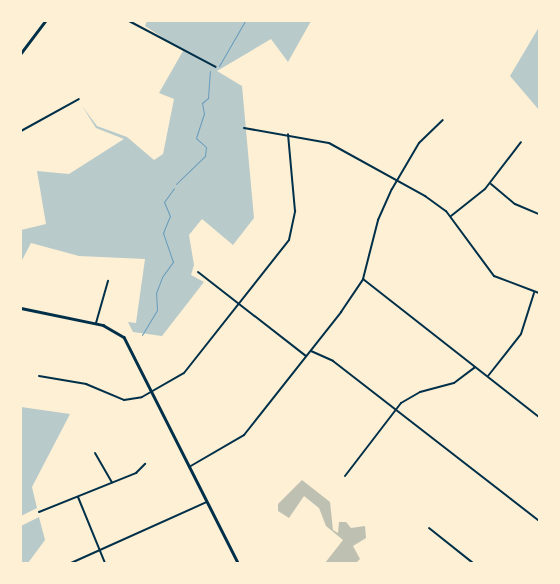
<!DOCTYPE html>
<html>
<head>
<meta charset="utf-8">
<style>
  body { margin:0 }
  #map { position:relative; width:560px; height:584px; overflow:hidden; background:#fdf0d5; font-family:"Golos Text",sans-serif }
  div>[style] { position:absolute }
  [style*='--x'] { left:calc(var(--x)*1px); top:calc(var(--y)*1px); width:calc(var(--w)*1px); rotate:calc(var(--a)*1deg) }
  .green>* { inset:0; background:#b9caca }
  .stream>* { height:1px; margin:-0.5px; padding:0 0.5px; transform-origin:0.5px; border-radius:0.5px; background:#669bbc }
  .building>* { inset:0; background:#bec0b2 }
  .minor>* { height:2px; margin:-1px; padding:0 1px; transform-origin:1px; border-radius:1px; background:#003049 }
  .tertiary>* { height:2px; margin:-1px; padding:0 1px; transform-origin:1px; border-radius:1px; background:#003049 }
  .secondary>* { height:2.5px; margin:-1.25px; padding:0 1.25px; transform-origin:1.25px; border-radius:1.25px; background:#003049 }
  .primary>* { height:2.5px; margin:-1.25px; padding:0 1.25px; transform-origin:1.25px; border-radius:1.25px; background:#003049 }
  span { translate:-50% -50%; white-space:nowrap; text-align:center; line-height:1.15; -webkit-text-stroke:5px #fdf0d5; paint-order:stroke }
  .frame { position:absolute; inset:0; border:22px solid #fdf0d5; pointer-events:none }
</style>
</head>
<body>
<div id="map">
  <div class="green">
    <div style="clip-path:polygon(147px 21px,311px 21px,288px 62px,271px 39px,217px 71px,242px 86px,254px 218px,233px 245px,202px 219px,189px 235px,194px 265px,191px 275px,204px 282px,162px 336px,133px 332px,128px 322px,136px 323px,145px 259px,79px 256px,31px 243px,21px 262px,21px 230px,46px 224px,37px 171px,69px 174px,124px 139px,96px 128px,82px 106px,97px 126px,127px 137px,154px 160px,163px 154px,174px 99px,159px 93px,183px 51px,145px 26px)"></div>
    <div style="clip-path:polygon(539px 27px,539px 110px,510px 76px)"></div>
    <div style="clip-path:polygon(21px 407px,70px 414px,32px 487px,37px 508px,21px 516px)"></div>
    <div style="clip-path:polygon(39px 517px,45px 540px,28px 563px,21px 563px,21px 526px)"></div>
  </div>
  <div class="stream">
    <div style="--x:219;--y:66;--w:52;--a:-60"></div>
    <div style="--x:176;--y:184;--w:40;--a:-44"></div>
    <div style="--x:205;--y:156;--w:9;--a:-84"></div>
    <div style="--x:206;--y:147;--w:13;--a:-138"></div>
    <div style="--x:196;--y:138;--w:25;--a:-72"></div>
    <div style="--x:204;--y:114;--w:11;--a:-100"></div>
    <div style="--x:202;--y:103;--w:8;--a:-40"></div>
    <div style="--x:208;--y:98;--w:27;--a:-86"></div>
    <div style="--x:142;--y:335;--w:29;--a:-59"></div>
    <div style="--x:157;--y:310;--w:17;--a:-93"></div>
    <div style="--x:156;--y:293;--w:17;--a:-69"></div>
    <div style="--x:162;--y:277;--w:19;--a:-54"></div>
    <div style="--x:173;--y:262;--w:31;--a:-109"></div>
    <div style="--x:163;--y:233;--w:18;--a:-68"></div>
    <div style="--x:170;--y:216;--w:15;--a:-113"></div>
    <div style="--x:164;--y:202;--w:17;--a:-54"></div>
  </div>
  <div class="building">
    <div style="clip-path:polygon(302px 480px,330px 502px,333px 530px,338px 533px,339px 522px,346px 522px,351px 528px,365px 526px,366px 538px,353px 546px,360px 559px,356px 563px,325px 563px,343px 540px,326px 526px,319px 508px,304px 496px,289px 518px,278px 511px,278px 504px)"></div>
  </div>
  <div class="minor">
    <div style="--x:129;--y:21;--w:98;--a:27.9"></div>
    <div style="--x:244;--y:128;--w:86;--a:10"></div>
    <div style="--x:329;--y:143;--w:110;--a:28.9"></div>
    <div style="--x:425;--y:196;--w:26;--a:36"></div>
    <div style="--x:446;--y:211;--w:81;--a:53.6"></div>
    <div style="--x:494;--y:276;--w:48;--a:20.7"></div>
    <div style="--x:21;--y:131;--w:66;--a:-28.9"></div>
    <div style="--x:491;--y:184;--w:31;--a:40"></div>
    <div style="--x:515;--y:204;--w:26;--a:23"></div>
    <div style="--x:451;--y:216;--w:43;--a:-38.5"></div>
    <div style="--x:485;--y:189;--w:59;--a:-52.5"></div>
    <div style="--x:198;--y:272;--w:137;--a:37.9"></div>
    <div style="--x:363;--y:279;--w:224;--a:38.1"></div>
    <div style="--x:96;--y:323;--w:44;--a:-74.1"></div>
    <div style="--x:311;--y:351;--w:24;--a:24"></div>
    <div style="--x:333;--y:361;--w:261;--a:37.8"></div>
    <div style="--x:39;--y:376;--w:48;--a:9.7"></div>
    <div style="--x:86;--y:384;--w:41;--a:22.8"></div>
    <div style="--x:124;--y:400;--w:18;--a:-9"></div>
    <div style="--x:142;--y:397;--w:48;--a:-29.7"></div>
    <div style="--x:184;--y:373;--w:169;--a:-51.7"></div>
    <div style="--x:289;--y:240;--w:30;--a:-78"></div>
    <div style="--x:295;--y:211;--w:77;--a:-95.2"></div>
    <div style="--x:488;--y:376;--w:53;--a:-51.8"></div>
    <div style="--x:521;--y:334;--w:43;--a:-72.4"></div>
    <div style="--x:95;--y:453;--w:34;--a:60"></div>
    <div style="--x:189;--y:467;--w:64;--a:-30.2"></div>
    <div style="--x:244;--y:435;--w:157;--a:-51.7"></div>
    <div style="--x:341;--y:312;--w:40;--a:-56"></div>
    <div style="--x:363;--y:279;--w:61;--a:-75.7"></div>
    <div style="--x:378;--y:220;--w:34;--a:-66"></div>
    <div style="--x:392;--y:189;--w:53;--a:-59.6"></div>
    <div style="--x:419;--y:143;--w:33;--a:-44"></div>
    <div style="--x:345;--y:476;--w:92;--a:-52.5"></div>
    <div style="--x:401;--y:403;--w:22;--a:-30"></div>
    <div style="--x:420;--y:392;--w:35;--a:-15"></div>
    <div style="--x:454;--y:383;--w:26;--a:-37"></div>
    <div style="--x:78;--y:497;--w:71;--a:67.8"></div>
    <div style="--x:39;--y:512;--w:105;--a:-21.9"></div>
    <div style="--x:136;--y:473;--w:13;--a:-45"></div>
    <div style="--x:429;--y:528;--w:56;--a:38.5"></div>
  </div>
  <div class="tertiary">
    <div style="--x:71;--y:563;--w:149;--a:-24.2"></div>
  </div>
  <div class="secondary">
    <div style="--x:21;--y:308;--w:84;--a:11.7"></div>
    <div style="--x:103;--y:325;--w:24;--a:30"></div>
    <div style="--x:124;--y:337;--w:253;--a:63.2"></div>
  </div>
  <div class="primary">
    <div style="--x:21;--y:53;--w:40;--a:-53"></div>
  </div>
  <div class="frame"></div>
</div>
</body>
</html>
